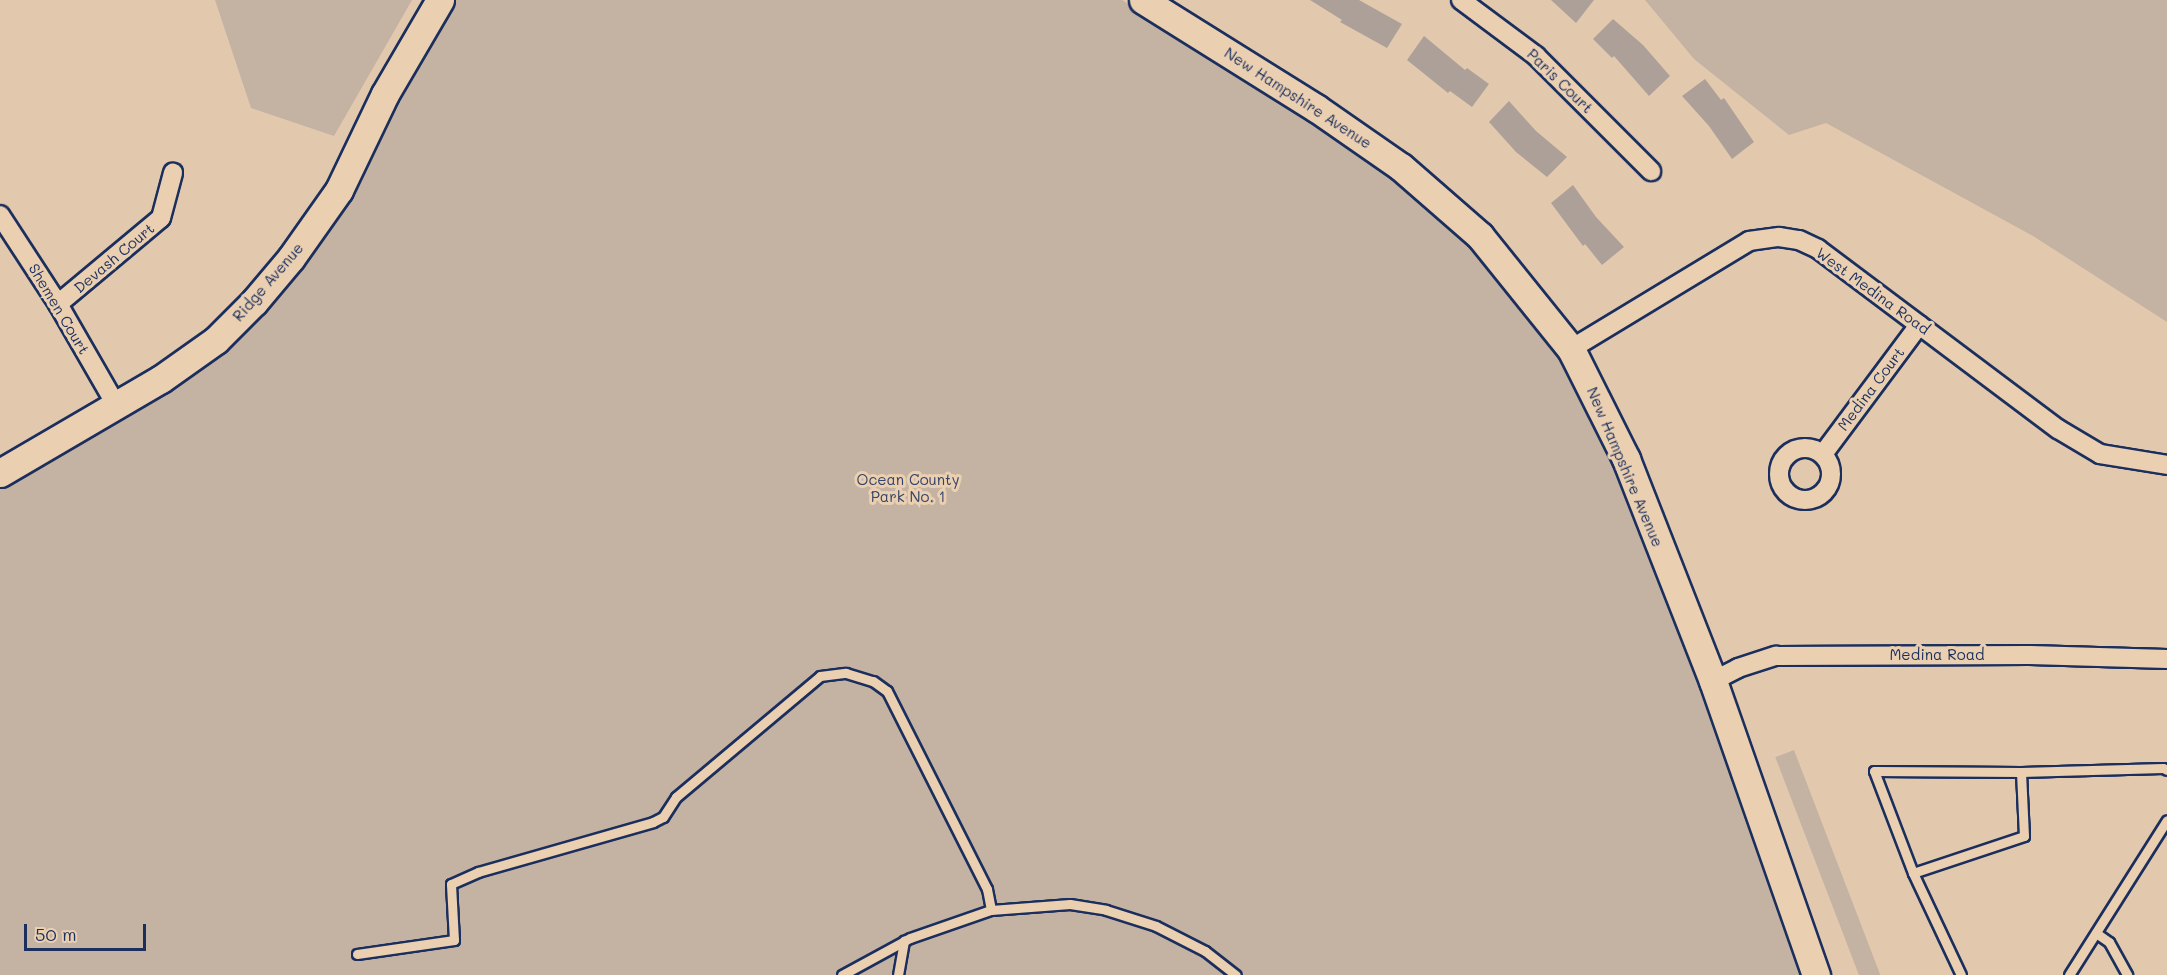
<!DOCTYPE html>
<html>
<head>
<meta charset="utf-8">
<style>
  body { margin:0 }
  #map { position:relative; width:2167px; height:975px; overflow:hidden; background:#e2c9ae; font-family:Mali,sans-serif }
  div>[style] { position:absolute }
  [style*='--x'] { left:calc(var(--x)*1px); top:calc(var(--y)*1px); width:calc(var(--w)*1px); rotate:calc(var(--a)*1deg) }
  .green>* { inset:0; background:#c4b2a2; transform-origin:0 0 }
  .building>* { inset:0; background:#ada098 }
  .roads { filter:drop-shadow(2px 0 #1b2f5e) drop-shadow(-2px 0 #1b2f5e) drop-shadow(0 2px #1b2f5e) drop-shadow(0 -2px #1b2f5e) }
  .lane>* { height:9px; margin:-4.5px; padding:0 4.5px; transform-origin:4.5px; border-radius:4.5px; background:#eacfb1 }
  .street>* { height:18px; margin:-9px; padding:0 9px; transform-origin:9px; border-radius:9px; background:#eacfb1 }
  .street>.ring { margin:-9px; padding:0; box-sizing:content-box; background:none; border:18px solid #eacfb1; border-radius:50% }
  .secondary>* { height:27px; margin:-13.5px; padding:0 13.5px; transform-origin:13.5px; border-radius:13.5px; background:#eacfb1 }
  span { translate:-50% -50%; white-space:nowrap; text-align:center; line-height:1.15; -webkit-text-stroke:6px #eacfb1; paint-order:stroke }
  .street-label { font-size:15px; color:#1b2f5e }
  .park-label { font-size:15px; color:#344368 }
  .scale { position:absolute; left:24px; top:924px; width:122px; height:27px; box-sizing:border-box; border:3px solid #1b2f5e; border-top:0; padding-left:8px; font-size:18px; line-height:21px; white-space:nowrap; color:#1b2f5e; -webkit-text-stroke:4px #eacfb1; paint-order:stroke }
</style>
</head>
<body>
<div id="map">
  <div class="green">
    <div style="clip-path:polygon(215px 0,412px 0,334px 136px,251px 108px)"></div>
    <div style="clip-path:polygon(444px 0,1122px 0,1395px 174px,1471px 243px,1571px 349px,1816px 975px,0 975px,0 473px,254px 302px)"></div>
    <div style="clip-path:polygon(1645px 0,2167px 0,2167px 322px,2033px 236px,1826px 123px,1789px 135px,1694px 59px)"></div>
    <div style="left:1794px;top:750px;width:241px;height:20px;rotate:69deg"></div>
  </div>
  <div class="building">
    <div style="clip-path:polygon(1310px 0,1359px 0,1402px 24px,1387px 48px,1340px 22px,1342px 20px)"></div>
    <div style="clip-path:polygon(1551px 0,1594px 0,1576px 23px)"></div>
    <div style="clip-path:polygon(1613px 19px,1643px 45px,1670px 76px,1649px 96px,1614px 56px,1612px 58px,1593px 39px)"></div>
    <div style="clip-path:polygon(1424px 36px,1465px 70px,1467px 68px,1489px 84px,1472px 107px,1450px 91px,1448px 93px,1407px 60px)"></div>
    <div style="clip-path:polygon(1705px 79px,1721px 100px,1724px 98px,1754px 142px,1732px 159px,1709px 126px,1682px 96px)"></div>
    <div style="clip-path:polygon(1509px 101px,1536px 131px,1567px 157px,1547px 177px,1516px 152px,1489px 122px)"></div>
    <div style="clip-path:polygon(1573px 185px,1596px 217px,1624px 247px,1602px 265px,1585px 244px,1583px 246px,1551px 203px)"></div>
  </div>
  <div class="roads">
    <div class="lane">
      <div style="--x:1913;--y:873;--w:117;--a:-18.4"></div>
      <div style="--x:2024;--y:836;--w:64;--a:-92.7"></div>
      <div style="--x:2096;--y:933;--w:16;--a:35"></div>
      <div style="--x:2109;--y:942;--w:38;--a:61"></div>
      <div style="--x:357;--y:954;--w:98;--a:-8.2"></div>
      <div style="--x:454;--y:940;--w:56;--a:-93.1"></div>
      <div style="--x:451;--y:884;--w:30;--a:-24"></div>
      <div style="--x:478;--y:872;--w:182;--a:-15.9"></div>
      <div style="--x:653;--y:822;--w:11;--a:-27"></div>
      <div style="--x:663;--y:817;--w:24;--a:-57"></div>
      <div style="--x:676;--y:797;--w:188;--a:-40"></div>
      <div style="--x:820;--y:676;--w:26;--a:-7"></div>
      <div style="--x:846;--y:673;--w:28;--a:17"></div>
      <div style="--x:873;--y:681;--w:17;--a:36"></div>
      <div style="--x:887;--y:691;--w:222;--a:63.2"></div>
      <div style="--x:987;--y:889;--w:21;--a:79"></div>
      <div style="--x:842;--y:975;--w:77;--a:-28.6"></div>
      <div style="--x:910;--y:938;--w:86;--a:-19.1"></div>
      <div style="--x:991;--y:910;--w:79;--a:-4.3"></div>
      <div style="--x:1070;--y:904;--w:36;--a:9"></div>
      <div style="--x:1106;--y:910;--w:52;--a:17.7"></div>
      <div style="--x:1156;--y:926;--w:55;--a:27"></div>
      <div style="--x:1205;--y:951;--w:39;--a:38"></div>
      <div style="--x:898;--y:975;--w:35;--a:-80"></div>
      <div style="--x:1961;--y:975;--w:113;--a:-115.2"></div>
      <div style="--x:1913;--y:873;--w:109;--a:-110.9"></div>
      <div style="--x:1874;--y:771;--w:147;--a:0.4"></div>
      <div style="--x:2021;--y:772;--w:142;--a:-1.6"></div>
      <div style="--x:2163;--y:768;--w:4;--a:27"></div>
      <div style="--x:2069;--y:975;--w:183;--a:-57.7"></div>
    </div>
    <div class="street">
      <div style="--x:1461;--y:0;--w:94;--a:36.7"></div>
      <div style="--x:1536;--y:56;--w:163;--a:45"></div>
      <div style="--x:0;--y:215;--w:106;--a:56.9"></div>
      <div style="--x:58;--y:304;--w:116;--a:60.1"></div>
      <div style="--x:58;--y:304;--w:134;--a:-39.9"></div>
      <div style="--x:161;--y:218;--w:47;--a:-75.1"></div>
      <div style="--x:1571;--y:349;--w:208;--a:-31.2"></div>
      <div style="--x:1749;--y:241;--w:30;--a:-8"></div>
      <div style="--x:1779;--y:237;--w:20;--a:9"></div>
      <div style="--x:1799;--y:240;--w:21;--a:25"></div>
      <div style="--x:1818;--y:249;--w:300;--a:36.9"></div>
      <div style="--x:2058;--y:429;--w:49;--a:30.8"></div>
      <div style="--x:2100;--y:454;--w:68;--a:9.3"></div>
      <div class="ring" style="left:1779px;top:448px;width:34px;height:34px"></div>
      <div style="--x:1823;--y:454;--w:161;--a:-53.3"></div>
      <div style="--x:1713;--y:681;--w:28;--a:-27"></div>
      <div style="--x:1738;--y:668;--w:40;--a:-18"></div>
      <div style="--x:1776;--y:656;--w:254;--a:-0.2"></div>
      <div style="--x:2030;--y:655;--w:137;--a:1.7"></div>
    </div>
    <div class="secondary">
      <div style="--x:1143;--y:0;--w:204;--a:32"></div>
      <div style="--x:1316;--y:108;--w:103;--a:34.8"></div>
      <div style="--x:1401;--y:167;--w:105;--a:41.1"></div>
      <div style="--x:1480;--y:236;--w:145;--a:51.2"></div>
      <div style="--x:1571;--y:349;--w:123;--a:63.4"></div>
      <div style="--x:1626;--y:459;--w:238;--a:68.6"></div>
      <div style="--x:1713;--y:681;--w:312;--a:70.7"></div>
      <div style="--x:0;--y:473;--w:186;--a:-30.3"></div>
      <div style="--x:161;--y:379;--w:67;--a:-35.3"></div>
      <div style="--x:216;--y:340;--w:54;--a:-45"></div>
      <div style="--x:254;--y:302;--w:57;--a:-49.9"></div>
      <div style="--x:291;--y:258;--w:83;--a:-54.8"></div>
      <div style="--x:339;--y:190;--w:106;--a:-64.4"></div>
      <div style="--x:385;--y:94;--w:109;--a:-59.7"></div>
    </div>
  </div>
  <div class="street-label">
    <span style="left:1560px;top:81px;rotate:44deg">Paris Court</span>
    <span style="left:1298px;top:98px;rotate:33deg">New Hampshire Avenue</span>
    <span style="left:114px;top:258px;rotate:-40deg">Devash Court</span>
    <span style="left:268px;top:282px;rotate:-49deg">Ridge Avenue</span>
    <span style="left:1873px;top:291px;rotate:36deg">West Medina Road</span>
    <span style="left:59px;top:309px;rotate:59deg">Shemen Court</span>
    <span style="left:1871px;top:389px;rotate:-53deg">Medina Court</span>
    <span style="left:1625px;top:467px;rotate:67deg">New Hampshire Avenue</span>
    <span style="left:1937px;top:655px">Medina Road</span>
  </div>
  <div class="park-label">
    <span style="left:908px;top:488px">Ocean County<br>Park No. 1</span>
  </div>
  <div class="scale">50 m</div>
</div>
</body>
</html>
